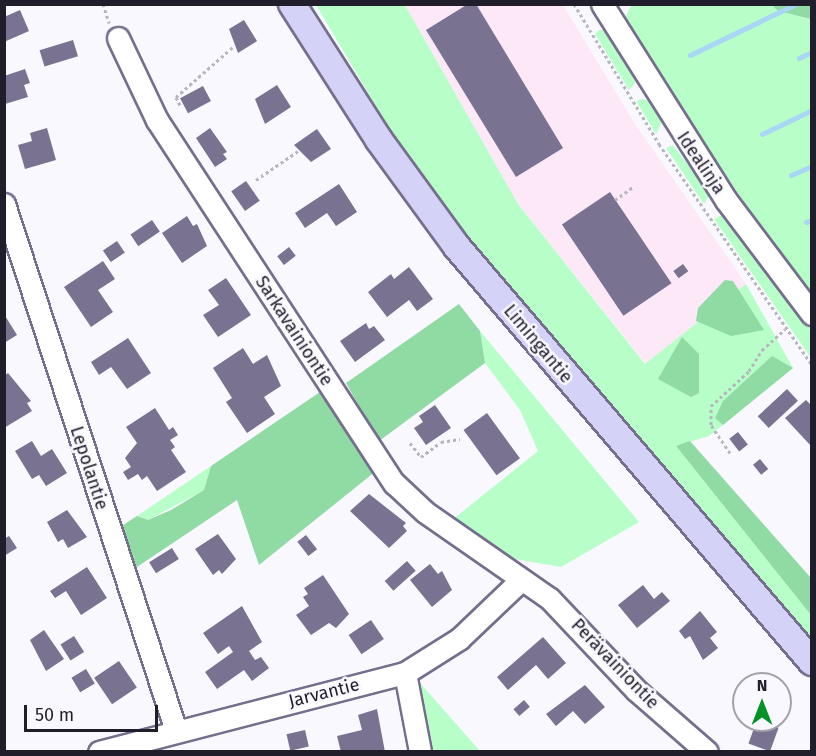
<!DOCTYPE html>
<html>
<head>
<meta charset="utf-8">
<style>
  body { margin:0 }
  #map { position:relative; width:816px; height:756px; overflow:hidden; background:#f9f8ff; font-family:"Fira Sans",sans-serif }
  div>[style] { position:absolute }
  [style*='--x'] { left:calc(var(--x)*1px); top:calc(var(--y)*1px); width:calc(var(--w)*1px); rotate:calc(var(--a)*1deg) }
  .commercial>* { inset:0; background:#fce8f7 }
  .green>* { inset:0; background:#b7fec9 }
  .forest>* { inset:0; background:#90daa3 }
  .stream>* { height:5px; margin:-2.5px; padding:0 2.5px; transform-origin:2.5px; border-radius:2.5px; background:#a9d6f5 }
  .building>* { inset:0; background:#797291; transform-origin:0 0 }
  .path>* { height:3px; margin-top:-1.5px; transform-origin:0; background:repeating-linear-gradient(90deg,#b7b5be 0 3px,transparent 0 6px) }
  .roads { filter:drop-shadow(2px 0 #766e8d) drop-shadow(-2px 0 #766e8d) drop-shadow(0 2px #766e8d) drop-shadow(0 -2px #766e8d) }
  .minor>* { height:21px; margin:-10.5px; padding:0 10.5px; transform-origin:10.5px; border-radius:10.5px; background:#fff }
  .major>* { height:26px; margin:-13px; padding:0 13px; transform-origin:13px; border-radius:13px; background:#d4d3f7 }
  span { translate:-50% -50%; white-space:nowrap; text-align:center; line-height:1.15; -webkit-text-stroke:5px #f9f8ff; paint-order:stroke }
  .street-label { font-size:18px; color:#211e2b }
  .frame { position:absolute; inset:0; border:6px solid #211e2b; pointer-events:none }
  .north { position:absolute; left:732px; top:672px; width:60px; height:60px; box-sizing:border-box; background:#f9f8ff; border:2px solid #a3a1aa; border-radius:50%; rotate:0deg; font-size:16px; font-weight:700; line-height:24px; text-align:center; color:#211e2b }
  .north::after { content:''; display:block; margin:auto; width:21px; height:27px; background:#039226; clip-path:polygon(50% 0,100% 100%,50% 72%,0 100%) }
  .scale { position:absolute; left:24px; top:705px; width:134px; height:27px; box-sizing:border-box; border:3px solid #211e2b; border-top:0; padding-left:8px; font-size:18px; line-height:21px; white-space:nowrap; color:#211e2b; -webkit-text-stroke:4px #f9f8ff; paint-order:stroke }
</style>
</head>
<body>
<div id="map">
  <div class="commercial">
    <div style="clip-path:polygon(405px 5px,563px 5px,635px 124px,746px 284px,646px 364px,518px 204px)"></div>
  </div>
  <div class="green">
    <div style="clip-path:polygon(632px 4px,772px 5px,778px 11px,811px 19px,811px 300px,628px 32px,626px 16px)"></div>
    <div style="clip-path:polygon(316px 5px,405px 5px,518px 204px,645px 364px,746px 284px,793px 368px,709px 436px,676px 446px,811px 615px,811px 642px,469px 239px,392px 133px)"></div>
    <div style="clip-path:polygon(599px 30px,605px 30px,636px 82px,629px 90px,595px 34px)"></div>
    <div style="clip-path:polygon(643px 99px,649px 101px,662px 122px,656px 134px,636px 101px)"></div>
    <div style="clip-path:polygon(673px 145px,710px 194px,704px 204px,666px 148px)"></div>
    <div style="clip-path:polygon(724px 214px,811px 331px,811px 358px,714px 219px)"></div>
    <div style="clip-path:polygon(480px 331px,639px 522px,561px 567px,509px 558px,452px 520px,538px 451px,520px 410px,485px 363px)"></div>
    <div style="clip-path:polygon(211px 466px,204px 490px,148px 520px,137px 516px)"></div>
    <div style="clip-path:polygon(420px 683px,480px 751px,427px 751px,418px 693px)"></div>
  </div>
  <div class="forest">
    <div style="clip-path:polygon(772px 5px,811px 5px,811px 19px,778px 11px)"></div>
    <div style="clip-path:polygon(725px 280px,733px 281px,764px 330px,731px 336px,696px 321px,698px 308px)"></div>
    <div style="clip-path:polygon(459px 304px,480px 331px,485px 363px,379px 441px,346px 383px)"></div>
    <div style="clip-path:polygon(682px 337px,699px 354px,699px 393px,691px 397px,658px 379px)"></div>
    <div style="clip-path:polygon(772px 356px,793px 368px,723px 425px,715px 418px,723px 401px)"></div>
    <div style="clip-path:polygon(323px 390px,376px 471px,259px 565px,237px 500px,131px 571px,117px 529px,137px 516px,148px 520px,171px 510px,204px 490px,211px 466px)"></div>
    <div style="clip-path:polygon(690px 441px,811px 578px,811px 615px,676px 446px)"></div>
  </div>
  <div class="stream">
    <div style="--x:690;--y:55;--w:118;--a:-25.7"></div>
    <div style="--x:799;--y:58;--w:14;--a:-25"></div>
    <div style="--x:762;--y:134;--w:55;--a:-25.6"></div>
    <div style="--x:791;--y:175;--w:23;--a:-23"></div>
    <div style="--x:806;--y:222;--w:6;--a:-18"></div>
  </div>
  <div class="building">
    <div style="clip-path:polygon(468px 4px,476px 4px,563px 148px,516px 177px,426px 30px)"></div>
    <div style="clip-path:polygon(20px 10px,29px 31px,4px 42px,4px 17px)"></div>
    <div style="clip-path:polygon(244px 20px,257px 41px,238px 53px,229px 29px)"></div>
    <div style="left:73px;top:40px;width:17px;height:35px;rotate:73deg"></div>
    <div style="clip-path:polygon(25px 69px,30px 83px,24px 85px,28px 97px,5px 104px,4px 76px)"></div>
    <div style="clip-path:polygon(277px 85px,291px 107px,265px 124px,255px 99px)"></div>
    <div style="left:203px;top:86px;width:17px;height:26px;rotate:62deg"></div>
    <div style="clip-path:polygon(47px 128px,56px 160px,25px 169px,18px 145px,32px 141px,30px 133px)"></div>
    <div style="clip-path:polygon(210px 128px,227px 152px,223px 154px,227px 159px,215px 167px,196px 138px)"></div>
    <div style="clip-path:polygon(317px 129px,331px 149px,311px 162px,294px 145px)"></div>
    <div style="left:246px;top:181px;width:24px;height:18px;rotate:55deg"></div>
    <div style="clip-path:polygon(339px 184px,357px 212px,336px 226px,327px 213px,305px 228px,295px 213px)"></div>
    <div style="left:610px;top:192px;width:110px;height:58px;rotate:56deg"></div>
    <div style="clip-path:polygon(187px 216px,193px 226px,197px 224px,207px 246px,182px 263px,162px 233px)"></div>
    <div style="left:152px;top:220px;width:14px;height:26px;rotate:56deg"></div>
    <div style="left:117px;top:241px;width:14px;height:17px;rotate:56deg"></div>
    <div style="left:289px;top:247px;width:11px;height:15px;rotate:52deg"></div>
    <div style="clip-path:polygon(103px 261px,115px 279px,98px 290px,113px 312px,91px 327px,64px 287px)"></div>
    <div style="left:683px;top:264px;width:9px;height:12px;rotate:54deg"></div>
    <div style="clip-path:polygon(409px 267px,433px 299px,417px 311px,409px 300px,387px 317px,368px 292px,391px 274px,394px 279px)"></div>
    <div style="clip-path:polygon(226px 278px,251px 315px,218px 337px,203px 315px,219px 305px,208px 290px)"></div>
    <div style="clip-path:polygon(4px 314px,17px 335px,4px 343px)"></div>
    <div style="clip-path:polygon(366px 323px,369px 329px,374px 326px,385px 340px,355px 362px,340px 341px)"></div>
    <div style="clip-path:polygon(128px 338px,151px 373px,127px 389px,111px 367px,99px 375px,91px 362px)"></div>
    <div style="clip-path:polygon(243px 348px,253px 364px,267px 355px,281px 386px,264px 397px,275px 414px,247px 433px,226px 402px,232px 398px,213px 368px)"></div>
    <div style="clip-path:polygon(8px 373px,31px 401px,27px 403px,32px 411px,4px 428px,4px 376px)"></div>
    <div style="left:787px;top:389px;width:16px;height:40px;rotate:47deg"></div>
    <div style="clip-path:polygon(806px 400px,812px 406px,812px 447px,785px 418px)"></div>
    <div style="clip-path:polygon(435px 405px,451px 428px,426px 445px,414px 428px,423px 422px,419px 416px)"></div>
    <div style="clip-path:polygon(155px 408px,169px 430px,173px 427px,178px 435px,170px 440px,175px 447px,171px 450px,186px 472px,157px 491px,147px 476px,142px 480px,138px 474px,128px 480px,123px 472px,131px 467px,125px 458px,137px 443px,126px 427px)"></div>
    <div style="left:487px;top:413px;width:56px;height:29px;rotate:54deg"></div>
    <div style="left:738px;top:432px;width:16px;height:11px;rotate:52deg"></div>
    <div style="clip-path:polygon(32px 441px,41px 456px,52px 449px,67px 473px,46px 486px,39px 475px,32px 479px,15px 451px)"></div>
    <div style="left:760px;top:459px;width:13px;height:9px;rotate:51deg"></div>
    <div style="clip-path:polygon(369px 494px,406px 523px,403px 526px,407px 531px,389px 548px,350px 511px)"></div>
    <div style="clip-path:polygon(67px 510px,87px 537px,68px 548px,63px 539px,58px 542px,47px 522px)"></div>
    <div style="clip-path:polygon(218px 534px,236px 559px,222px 574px,219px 570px,213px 575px,195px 549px)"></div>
    <div style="left:306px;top:535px;width:18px;height:11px;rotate:52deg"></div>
    <div style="clip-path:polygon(9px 536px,17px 548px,4px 556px,4px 539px)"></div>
    <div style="left:172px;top:548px;width:13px;height:27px;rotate:58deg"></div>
    <div style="left:407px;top:561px;width:13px;height:30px;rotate:48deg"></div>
    <div style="clip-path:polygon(430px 564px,438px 574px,442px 571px,452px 590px,432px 607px,410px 580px)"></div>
    <div style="clip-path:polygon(87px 567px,107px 598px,81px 615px,66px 591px,55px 598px,50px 591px)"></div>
    <div style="clip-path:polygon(323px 575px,349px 614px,336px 628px,329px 623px,311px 635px,296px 615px,309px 606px,303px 597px,308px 594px,304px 588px)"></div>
    <div style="clip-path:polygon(643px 585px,654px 599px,662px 592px,670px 601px,637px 628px,618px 605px)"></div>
    <div style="clip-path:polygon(242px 606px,262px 642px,249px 651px,255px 660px,261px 657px,269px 668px,252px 681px,244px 670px,217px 689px,205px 672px,233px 652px,229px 646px,218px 654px,203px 633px)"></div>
    <div style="clip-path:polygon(700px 611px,717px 632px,710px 638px,718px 648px,703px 660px,690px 636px,685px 639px,679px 631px)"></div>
    <div style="left:371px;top:620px;width:23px;height:27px;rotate:56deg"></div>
    <div style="clip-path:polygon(44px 630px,64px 659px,46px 671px,30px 640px)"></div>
    <div style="left:74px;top:636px;width:19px;height:16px;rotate:58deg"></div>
    <div style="clip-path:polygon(543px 637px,566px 663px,548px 679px,536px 665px,508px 690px,497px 677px)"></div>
    <div style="left:119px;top:661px;width:32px;height:30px;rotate:56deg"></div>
    <div style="left:86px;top:669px;width:17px;height:17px;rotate:59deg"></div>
    <div style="clip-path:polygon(585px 685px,605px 707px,585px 724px,573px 711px,556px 726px,546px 714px)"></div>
    <div style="left:524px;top:700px;width:9px;height:14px;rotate:49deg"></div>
    <div style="clip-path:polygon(377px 709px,385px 752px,341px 752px,337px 736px,362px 730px,358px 715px)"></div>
    <div style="left:757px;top:720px;width:23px;height:25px;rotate:20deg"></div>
    <div style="left:305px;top:730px;width:17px;height:19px;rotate:77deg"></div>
  </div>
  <div class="path">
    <div style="--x:103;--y:4;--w:20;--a:72"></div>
    <div style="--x:574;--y:4;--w:164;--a:58.7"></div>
    <div style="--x:659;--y:144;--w:269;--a:55.3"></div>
    <div style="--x:180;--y:105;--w:9;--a:-117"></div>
    <div style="--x:176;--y:97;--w:77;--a:-41.3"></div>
    <div style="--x:256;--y:180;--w:51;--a:-34.6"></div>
    <div style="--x:615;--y:200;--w:22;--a:-36"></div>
    <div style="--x:410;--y:443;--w:18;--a:52"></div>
    <div style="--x:421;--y:457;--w:25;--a:-37"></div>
    <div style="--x:441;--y:442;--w:19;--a:-9"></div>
    <div style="--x:730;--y:453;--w:34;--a:-124"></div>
    <div style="--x:711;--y:425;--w:19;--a:-90"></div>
    <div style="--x:711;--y:406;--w:52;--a:-42.6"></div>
    <div style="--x:749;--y:371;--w:25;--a:-58"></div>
    <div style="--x:762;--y:350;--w:31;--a:-42"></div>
  </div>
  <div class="roads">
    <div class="minor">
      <div style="--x:602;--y:4;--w:232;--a:57.7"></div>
      <div style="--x:726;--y:200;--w:143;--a:53"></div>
      <div style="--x:118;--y:38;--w:91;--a:64.6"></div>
      <div style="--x:157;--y:120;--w:434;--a:56.9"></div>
      <div style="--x:394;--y:483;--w:42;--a:43.1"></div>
      <div style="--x:425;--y:512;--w:152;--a:34.8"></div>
      <div style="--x:550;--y:599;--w:125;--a:46.6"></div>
      <div style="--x:636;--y:690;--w:94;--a:41.1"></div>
      <div style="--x:4;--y:204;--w:554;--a:71.92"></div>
      <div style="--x:405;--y:673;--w:80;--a:79.2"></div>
      <div style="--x:99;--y:752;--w:316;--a:-14.5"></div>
      <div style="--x:405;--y:673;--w:64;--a:-32.2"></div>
      <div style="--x:459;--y:639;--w:86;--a:-43.6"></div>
    </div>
    <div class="major">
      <div style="--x:292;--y:4;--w:161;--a:57.4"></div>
      <div style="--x:379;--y:140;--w:132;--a:53.9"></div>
      <div style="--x:457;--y:247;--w:546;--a:49.46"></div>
    </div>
  </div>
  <div class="street-label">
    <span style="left:701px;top:163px;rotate:56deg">Idealinja</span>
    <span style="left:294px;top:331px;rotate:57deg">Sarkavainiontie</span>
    <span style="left:538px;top:344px;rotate:50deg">Limingantie</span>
    <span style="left:89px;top:468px;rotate:72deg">Lepolantie</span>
    <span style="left:615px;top:664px;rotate:46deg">Perävainiontie</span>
    <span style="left:324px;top:693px;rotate:-14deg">Jarvantie</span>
  </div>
  <div class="frame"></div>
  <div class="north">N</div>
  <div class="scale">50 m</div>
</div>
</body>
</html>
